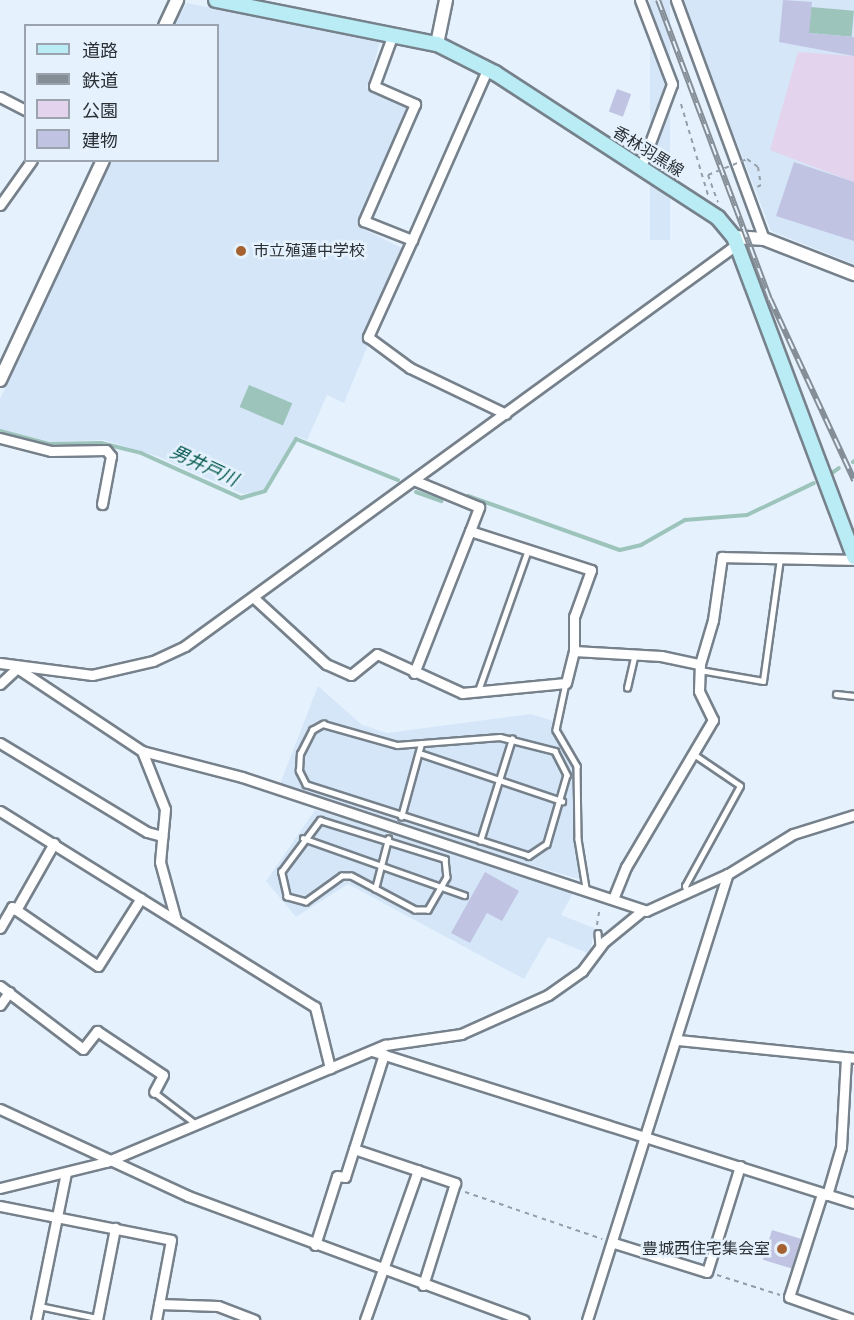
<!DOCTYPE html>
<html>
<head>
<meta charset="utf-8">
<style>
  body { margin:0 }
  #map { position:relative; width:854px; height:1320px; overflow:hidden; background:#e5f2fe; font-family:"Fira Sans Condensed","Noto Sans JP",sans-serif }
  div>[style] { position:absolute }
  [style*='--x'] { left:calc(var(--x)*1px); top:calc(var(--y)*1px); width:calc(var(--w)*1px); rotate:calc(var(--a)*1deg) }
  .built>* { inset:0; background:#d5e6f8; transform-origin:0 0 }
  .green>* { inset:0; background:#e3d3ec }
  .water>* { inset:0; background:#9dc4bb; transform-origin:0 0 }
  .stream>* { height:4px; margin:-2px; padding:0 2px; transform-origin:2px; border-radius:2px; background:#9dc4bb }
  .building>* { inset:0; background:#c0c3e1; transform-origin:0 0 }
  .path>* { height:2px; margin-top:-1px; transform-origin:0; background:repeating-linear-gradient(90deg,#959ea7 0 4.5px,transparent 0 9px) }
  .roads { filter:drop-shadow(2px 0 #76818b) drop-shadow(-2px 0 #76818b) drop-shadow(0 2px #76818b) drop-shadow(0 -2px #76818b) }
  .service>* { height:4.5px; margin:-2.25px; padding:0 2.25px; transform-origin:2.25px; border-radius:2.25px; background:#fff }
  .minor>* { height:9px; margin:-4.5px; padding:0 4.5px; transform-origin:4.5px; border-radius:4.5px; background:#fff }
  .tertiary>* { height:12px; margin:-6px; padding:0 6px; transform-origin:6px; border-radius:6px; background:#fff }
  .secondary>* { height:14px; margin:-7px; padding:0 7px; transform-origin:7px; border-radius:7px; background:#b9ecf4 }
  .rail>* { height:6px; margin-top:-3px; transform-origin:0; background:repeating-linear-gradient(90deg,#e5f2fe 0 11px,#858e96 0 22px); box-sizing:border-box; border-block:2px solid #858e96 }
  .path-bridge>* { height:2px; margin-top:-1px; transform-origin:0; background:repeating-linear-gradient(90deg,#959ea7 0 4.5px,transparent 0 9px) }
  .dots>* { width:16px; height:16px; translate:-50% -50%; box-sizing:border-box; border:3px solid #e5f2fe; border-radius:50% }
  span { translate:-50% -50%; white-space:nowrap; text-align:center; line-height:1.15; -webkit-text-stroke:5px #e5f2fe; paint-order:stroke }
  .street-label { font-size:16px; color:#2b3035 }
  .poi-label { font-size:16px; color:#2b3035 }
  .left { translate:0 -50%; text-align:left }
  .right { translate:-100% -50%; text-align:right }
  .water-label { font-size:18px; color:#01554a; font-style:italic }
  .legend { position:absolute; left:24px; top:24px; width:195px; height:138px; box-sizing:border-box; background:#e5f2fe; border:2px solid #9ba4ae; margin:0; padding:8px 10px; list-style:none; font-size:18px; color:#2b3035 }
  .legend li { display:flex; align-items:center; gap:12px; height:30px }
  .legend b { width:30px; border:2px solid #9ba4ae }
</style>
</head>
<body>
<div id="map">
  <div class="built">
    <div style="left:650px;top:0;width:20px;height:240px"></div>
    <div style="clip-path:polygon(682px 0,854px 0,854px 264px,771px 231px)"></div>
    <div style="clip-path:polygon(187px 3px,380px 42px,367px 88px,407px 109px,357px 226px,402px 248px,362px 340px,368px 345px,344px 403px,327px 395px,307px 440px,295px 436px,264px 490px,243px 494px,157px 456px,103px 440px,52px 442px,0 429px,0 399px,111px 161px,218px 160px,218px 26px,174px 25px)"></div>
    <div style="clip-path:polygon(318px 686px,362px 725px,387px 733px,531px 714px,553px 721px,555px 738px,573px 760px,575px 845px,582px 880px,483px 851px,480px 860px,574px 891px,561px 915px,594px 928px,590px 954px,548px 937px,524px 979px,348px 884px,296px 917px,266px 881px,315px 810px,476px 859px,480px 850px,280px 784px)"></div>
  </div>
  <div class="green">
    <div style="clip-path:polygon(798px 52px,854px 56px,854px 182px,770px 150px)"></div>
  </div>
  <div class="water">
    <div style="left:811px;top:7px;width:43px;height:26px;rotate:5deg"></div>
    <div style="left:249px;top:385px;width:47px;height:24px;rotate:23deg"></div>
  </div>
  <div class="stream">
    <div style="--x:0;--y:431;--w:52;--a:14.6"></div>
    <div style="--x:50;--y:444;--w:51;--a:-1.1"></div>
    <div style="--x:101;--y:443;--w:41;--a:14"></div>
    <div style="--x:141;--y:453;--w:110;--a:24.2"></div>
    <div style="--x:241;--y:498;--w:25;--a:-16"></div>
    <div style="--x:265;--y:491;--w:61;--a:-59.2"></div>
    <div style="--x:296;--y:439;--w:110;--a:21.9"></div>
    <div style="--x:853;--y:462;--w:1;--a:-45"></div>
    <div style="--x:829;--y:475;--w:12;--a:-35"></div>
    <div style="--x:416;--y:492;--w:27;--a:20"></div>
    <div style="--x:468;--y:496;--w:161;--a:19.6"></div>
    <div style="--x:620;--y:550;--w:22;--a:-13"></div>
    <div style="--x:641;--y:545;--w:51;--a:-29.6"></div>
    <div style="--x:685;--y:520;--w:62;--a:-4.6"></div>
    <div style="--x:747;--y:515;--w:74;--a:-25.5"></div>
  </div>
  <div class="building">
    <div style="clip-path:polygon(783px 0,812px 2px,809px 33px,854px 37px,854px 56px,779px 42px)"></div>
    <div style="left:617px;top:89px;width:15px;height:24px;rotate:20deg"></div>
    <div style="clip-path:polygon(794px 162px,854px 182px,854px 241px,776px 216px)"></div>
    <div style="clip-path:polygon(485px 872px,519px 891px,502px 921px,487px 913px,470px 943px,451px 933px)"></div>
    <div style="left:772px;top:1230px;width:30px;height:31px;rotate:17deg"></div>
  </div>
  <div class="path">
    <div style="--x:681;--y:104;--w:95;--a:73.5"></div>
    <div style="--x:747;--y:159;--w:14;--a:36"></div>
    <div style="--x:758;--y:167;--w:18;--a:81"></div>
    <div style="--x:761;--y:185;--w:4;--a:153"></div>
    <div style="--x:708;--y:175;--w:29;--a:70"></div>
    <div style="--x:597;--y:925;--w:18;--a:-81"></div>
    <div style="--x:465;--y:1192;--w:145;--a:18.9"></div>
    <div style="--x:717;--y:1275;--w:66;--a:17.6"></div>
  </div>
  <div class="roads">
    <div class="service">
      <div style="--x:700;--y:670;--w:64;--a:9.9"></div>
      <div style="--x:763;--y:681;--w:123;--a:-82.1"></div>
      <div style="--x:566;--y:683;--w:48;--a:102"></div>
      <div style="--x:556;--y:730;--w:42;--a:59.7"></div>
      <div style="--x:577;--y:766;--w:73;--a:89.2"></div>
      <div style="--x:578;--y:839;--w:50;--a:80.7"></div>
      <div style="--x:627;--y:688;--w:31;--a:-77"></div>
      <div style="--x:478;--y:691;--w:150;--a:-70.5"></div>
      <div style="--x:836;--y:694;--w:18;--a:6"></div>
      <div style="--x:323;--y:724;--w:77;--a:15.8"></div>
      <div style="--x:397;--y:745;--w:103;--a:-4.4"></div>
      <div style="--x:500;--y:737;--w:57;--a:14.3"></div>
      <div style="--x:555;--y:751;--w:27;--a:63"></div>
      <div style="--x:567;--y:775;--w:72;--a:106.2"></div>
      <div style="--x:547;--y:844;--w:22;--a:146"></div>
      <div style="--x:529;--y:856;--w:234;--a:-162.3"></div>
      <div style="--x:306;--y:785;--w:16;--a:-117"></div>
      <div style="--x:299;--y:771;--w:17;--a:-87"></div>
      <div style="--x:300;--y:754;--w:27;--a:-63"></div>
      <div style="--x:312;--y:730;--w:13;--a:-29"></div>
      <div style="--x:422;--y:754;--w:148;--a:18.6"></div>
      <div style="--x:401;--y:817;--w:76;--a:-74.7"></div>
      <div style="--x:320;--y:820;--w:131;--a:17.3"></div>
      <div style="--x:445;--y:859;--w:18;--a:84"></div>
      <div style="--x:447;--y:877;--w:38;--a:120"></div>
      <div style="--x:428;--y:910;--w:13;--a:180"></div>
      <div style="--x:415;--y:910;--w:72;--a:-152"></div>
      <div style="--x:351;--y:876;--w:9;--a:180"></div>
      <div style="--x:342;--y:876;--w:44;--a:144.2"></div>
      <div style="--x:306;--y:902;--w:20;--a:-165"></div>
      <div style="--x:287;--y:897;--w:26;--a:-103"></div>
      <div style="--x:281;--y:872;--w:65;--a:-53.1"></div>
      <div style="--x:303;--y:838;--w:171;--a:19.5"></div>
      <div style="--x:480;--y:841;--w:107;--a:-72.6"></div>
      <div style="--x:375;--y:889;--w:52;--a:-75.4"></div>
      <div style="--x:687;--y:893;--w:7;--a:-106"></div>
      <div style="--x:685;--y:886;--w:114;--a:-61.2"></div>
      <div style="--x:740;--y:786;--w:57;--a:-145.8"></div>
      <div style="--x:598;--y:933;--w:15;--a:86"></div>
      <div style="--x:154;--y:1092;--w:53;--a:37.3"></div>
      <div style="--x:39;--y:1306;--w:59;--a:11.7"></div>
    </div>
    <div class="minor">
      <div style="--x:640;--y:0;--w:90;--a:69.1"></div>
      <div style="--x:672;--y:84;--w:89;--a:110.5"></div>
      <div style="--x:676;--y:0;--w:255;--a:69.8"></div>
      <div style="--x:393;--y:34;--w:55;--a:110.1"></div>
      <div style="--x:374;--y:86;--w:45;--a:23.7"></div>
      <div style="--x:415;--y:104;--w:128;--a:113.6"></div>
      <div style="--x:364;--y:221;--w:52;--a:21.6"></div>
      <div style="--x:412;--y:240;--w:107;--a:114.4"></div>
      <div style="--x:368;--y:337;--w:52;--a:36.4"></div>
      <div style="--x:410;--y:368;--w:106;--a:25.6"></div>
      <div style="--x:0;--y:97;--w:29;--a:27"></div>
      <div style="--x:0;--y:205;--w:55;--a:-54.6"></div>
      <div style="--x:412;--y:240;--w:186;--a:-66.2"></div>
      <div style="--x:0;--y:438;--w:53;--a:14.3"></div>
      <div style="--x:51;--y:451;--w:55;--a:-1"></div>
      <div style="--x:106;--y:450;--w:8;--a:50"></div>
      <div style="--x:111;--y:456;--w:49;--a:100.6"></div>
      <div style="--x:254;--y:598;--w:98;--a:42.5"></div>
      <div style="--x:326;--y:664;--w:27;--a:24"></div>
      <div style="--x:351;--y:675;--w:33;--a:-39"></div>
      <div style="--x:377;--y:654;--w:94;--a:24.6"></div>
      <div style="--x:462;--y:693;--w:104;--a:-5.5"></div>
      <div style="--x:566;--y:683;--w:33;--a:-76"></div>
      <div style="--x:574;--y:651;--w:34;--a:-90"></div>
      <div style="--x:574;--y:617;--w:50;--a:-70.1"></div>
      <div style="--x:591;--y:570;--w:127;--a:-162.1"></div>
      <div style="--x:470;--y:531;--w:26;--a:-69"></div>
      <div style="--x:479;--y:507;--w:68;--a:-157.6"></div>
      <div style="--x:574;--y:651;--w:87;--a:3.3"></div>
      <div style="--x:661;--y:656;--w:40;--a:12"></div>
      <div style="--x:0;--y:663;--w:93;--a:7.4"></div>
      <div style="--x:92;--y:675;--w:63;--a:-12.9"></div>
      <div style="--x:153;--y:661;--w:35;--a:-25"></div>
      <div style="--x:185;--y:646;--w:681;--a:-36.05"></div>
      <div style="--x:17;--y:668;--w:150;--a:33.6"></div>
      <div style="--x:142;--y:751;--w:103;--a:14.6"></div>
      <div style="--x:242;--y:777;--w:426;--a:18.3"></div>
      <div style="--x:646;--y:911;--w:90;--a:-24.3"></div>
      <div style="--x:728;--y:874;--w:76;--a:-31.6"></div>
      <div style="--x:793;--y:834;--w:64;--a:-17.3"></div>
      <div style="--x:414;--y:673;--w:153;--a:-68.5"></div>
      <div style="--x:0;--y:684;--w:23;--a:-43"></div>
      <div style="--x:0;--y:743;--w:172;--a:31.2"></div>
      <div style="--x:147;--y:832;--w:16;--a:15"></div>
      <div style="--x:142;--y:751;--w:62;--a:68.4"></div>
      <div style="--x:165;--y:809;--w:53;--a:95.4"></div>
      <div style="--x:160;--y:862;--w:60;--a:74.6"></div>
      <div style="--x:0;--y:811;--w:371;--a:31.9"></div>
      <div style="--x:315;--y:1007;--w:63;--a:76.2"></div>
      <div style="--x:613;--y:899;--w:35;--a:-68"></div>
      <div style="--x:626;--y:867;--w:171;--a:-59.4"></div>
      <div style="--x:713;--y:720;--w:32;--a:-116"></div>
      <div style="--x:699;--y:691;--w:27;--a:-88"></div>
      <div style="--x:700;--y:664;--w:46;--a:-73.5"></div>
      <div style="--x:713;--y:620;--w:64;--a:-81.9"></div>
      <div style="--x:722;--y:557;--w:132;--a:1.3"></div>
      <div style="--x:16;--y:910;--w:77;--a:-60.4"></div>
      <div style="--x:0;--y:928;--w:24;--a:-60"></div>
      <div style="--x:12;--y:907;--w:104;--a:34.5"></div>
      <div style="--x:98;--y:966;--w:80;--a:-57.7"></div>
      <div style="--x:0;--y:986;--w:104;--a:37.2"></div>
      <div style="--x:83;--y:1049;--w:23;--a:-52"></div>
      <div style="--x:97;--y:1031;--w:79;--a:33.7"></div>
      <div style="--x:163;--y:1075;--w:19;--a:118"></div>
      <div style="--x:0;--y:1005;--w:16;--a:-55"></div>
      <div style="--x:678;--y:1040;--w:177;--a:5.8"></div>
      <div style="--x:372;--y:1051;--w:505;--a:17.5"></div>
      <div style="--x:0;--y:1109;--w:207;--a:24.8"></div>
      <div style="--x:188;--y:1196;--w:358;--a:20.3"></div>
      <div style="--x:354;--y:1149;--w:107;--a:18.6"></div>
      <div style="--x:455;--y:1183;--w:107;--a:107.4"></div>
      <div style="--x:0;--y:1188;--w:109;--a:-13.8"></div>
      <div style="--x:106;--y:1162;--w:303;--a:-22.8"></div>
      <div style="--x:385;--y:1045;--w:77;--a:-8.2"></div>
      <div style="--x:461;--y:1034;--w:95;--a:-24.1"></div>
      <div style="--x:548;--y:995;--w:42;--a:-35.2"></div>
      <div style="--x:582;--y:971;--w:38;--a:-53"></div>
      <div style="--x:605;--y:941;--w:49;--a:-39.2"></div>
      <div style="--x:822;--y:1194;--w:108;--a:107.8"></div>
      <div style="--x:789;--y:1297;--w:69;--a:19.5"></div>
      <div style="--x:827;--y:1195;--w:50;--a:-73.7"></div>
      <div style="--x:841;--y:1147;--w:90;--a:-86.8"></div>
      <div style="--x:0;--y:1206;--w:174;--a:11.2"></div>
      <div style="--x:171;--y:1240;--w:81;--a:100.6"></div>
      <div style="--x:614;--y:1243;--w:97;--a:17.3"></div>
      <div style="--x:707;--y:1272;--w:111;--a:-72.7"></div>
      <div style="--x:315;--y:1245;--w:72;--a:-72.3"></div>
      <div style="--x:337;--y:1176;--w:8;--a:7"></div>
      <div style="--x:345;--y:1177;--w:129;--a:-72.4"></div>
      <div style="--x:159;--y:1304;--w:59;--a:1.9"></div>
      <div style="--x:218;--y:1306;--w:39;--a:21"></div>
      <div style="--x:36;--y:1320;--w:150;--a:-78.5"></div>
      <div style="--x:97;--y:1320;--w:94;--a:-78.9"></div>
      <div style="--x:365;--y:1320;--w:159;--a:-70.5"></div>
      <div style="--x:587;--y:1320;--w:468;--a:-72.5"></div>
    </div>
    <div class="tertiary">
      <div style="--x:165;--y:26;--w:29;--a:-65"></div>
      <div style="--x:437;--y:44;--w:45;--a:-78.4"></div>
      <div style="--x:734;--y:237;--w:30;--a:4"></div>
      <div style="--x:764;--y:239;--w:97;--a:21.3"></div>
      <div style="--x:0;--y:380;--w:243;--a:-64.9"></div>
    </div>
    <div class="secondary">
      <div style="--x:216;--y:0;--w:225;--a:11.3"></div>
      <div style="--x:437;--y:44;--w:65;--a:26.6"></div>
      <div style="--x:495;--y:73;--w:266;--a:33"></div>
      <div style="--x:718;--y:218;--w:25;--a:50"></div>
      <div style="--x:734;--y:237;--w:342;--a:69.4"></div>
    </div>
  </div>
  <div class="rail">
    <div style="--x:658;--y:0;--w:319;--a:69.5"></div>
    <div style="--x:770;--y:299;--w:200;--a:65.1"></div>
  </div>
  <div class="path-bridge">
    <div style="--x:708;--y:175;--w:42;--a:-22.3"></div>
  </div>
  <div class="dots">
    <div style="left:241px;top:251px;background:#a56230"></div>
    <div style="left:782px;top:1249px;background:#a56230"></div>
  </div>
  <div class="street-label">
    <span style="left:648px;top:152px;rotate:32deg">香林羽黒線</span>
  </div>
  <div class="poi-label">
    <span class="left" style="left:253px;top:251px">市立殖蓮中学校</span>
    <span class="right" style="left:770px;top:1249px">豊城西住宅集会室</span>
  </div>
  <div class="water-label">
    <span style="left:204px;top:466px;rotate:25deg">男井戸川</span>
  </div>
  <ul class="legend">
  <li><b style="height:8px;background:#b9ecf4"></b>道路</li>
  <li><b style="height:8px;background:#858e96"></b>鉄道</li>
  <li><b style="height:16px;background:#e3d3ec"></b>公園</li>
  <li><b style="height:16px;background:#c0c3e1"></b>建物</li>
  </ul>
</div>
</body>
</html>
